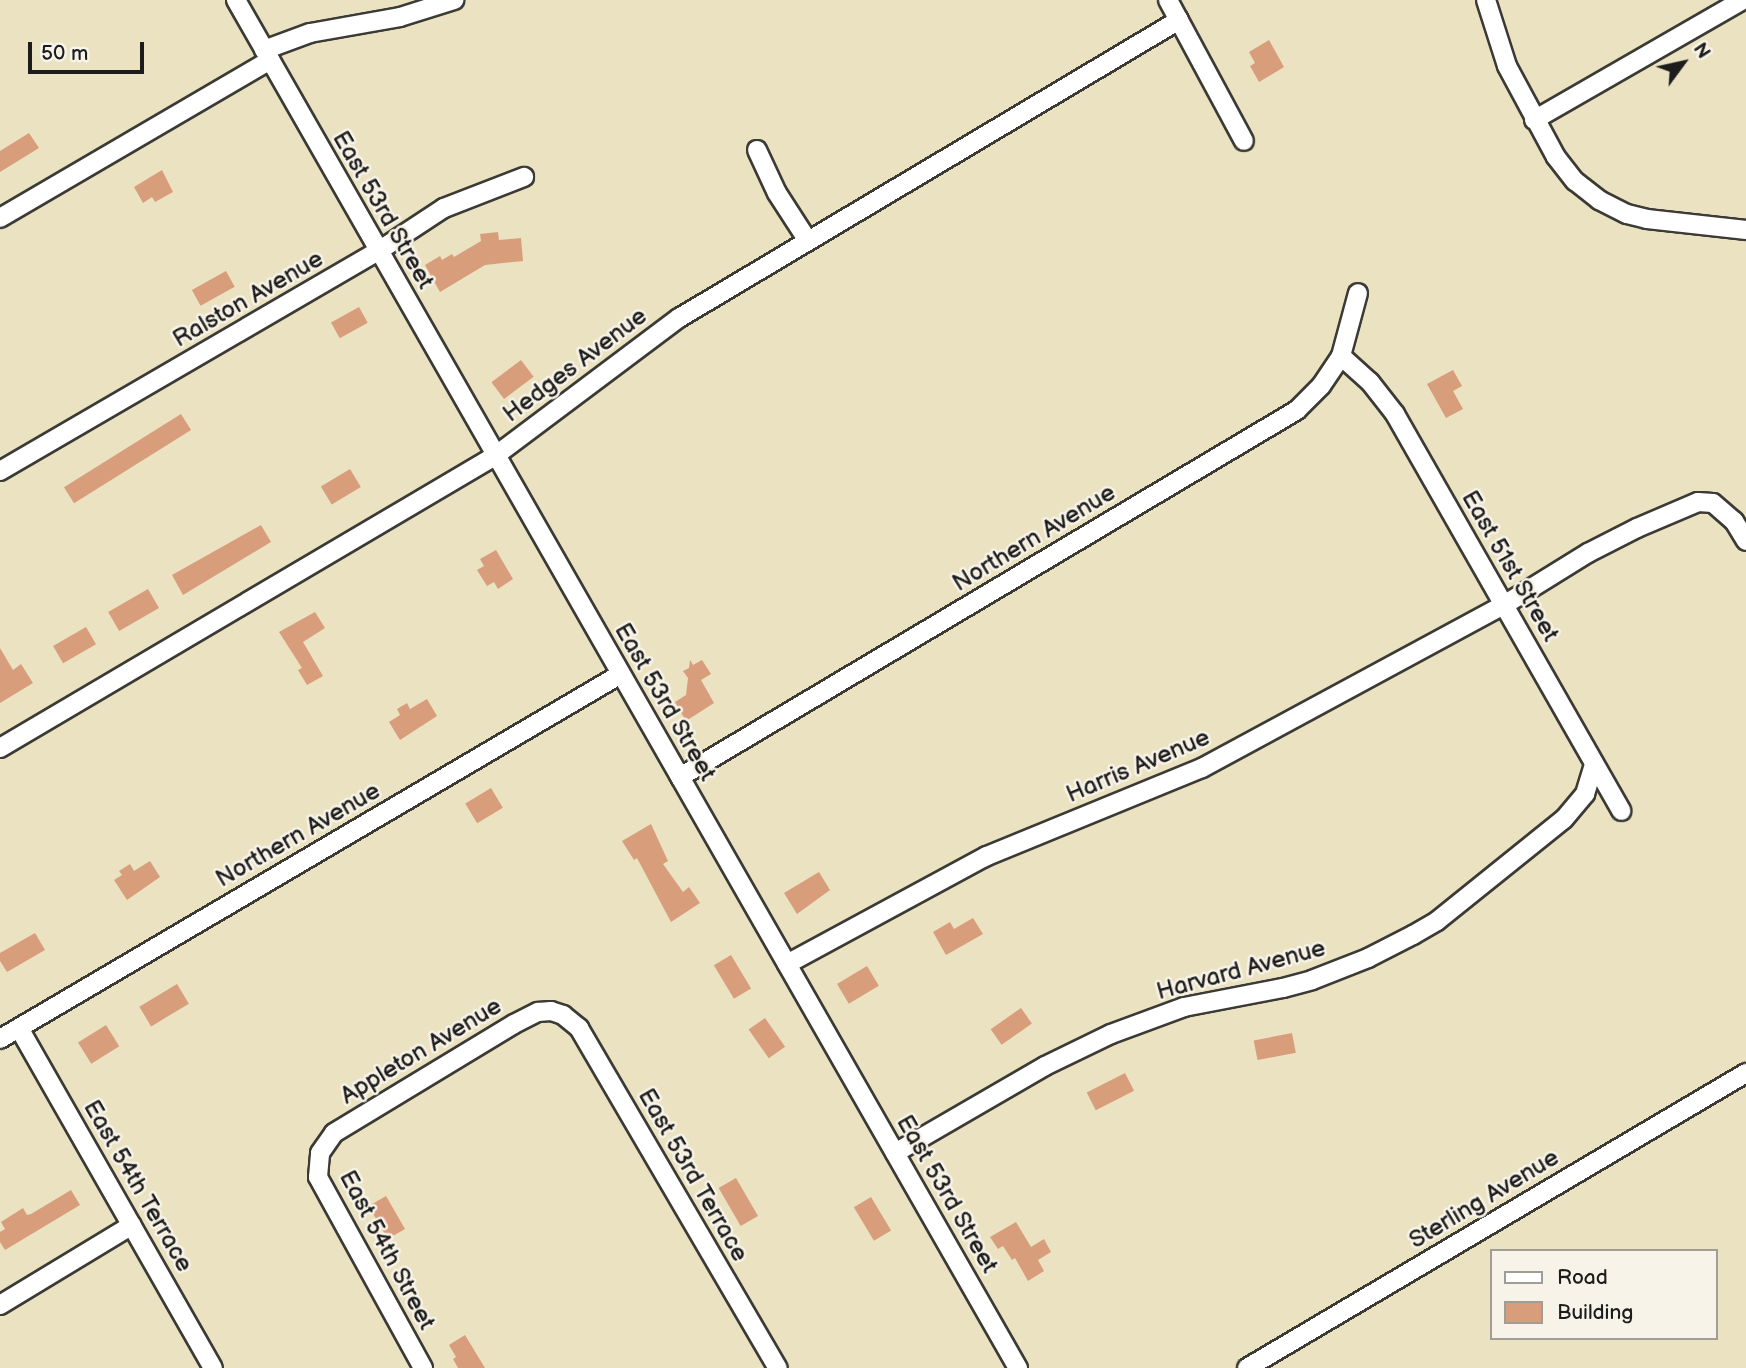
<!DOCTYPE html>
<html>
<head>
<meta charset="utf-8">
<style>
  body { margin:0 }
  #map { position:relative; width:1746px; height:1368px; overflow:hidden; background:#eae2c1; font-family:"Balsamiq Sans",sans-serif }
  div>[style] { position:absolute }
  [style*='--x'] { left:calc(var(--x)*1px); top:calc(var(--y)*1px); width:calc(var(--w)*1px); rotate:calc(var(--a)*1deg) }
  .building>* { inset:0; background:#d89e7b; transform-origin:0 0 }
  .roads { filter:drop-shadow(2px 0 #3b3a35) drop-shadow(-2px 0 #3b3a35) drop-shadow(0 2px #3b3a35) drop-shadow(0 -2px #3b3a35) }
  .minor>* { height:18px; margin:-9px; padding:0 9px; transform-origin:9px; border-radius:9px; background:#fff }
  span { translate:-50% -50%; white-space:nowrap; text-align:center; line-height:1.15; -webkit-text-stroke:5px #f7f3e8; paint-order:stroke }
  .street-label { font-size:24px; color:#1c1c1c }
  .legend { position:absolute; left:1490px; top:1249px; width:228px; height:91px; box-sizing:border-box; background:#f7f3e8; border:2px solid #9f9d96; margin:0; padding:9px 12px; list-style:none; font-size:21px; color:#1c1c1c }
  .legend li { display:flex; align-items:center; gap:14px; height:35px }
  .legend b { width:35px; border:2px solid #9f9d96 }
  .north { position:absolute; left:1648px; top:28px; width:70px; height:70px; -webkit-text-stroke:5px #f7f3e8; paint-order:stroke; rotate:57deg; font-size:19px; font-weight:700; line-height:28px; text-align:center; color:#1c1c1c }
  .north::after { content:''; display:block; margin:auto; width:24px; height:32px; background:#1c1c1c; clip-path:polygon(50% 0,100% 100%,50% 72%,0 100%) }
  .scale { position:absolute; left:28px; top:42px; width:116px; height:32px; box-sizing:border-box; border:4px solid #1c1c1c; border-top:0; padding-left:9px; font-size:21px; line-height:24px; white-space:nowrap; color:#1c1c1c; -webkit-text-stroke:5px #f7f3e8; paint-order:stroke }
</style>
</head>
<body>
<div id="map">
  <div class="building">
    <div style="clip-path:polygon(1269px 40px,1284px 67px,1259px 82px,1250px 66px,1255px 63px,1249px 52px)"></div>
    <div style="clip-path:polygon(29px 133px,39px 148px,0 172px,0 151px)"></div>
    <div style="clip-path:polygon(162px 170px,173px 192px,155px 202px,152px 197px,143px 203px,134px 187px)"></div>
    <div style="clip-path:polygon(498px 232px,499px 240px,521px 238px,523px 261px,485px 265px,440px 292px,425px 265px,440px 256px,442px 260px,452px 254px,454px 257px,481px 241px,480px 234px)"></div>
    <div style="left:226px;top:271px;width:18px;height:39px;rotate:61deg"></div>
    <div style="left:359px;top:307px;width:18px;height:32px;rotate:61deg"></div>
    <div style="left:521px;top:360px;width:21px;height:37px;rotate:53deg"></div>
    <div style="clip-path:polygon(1453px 370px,1462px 386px,1453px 391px,1463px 409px,1446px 418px,1427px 384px)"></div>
    <div style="left:181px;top:414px;width:19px;height:138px;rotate:58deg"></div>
    <div style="left:350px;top:469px;width:21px;height:34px;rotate:59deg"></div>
    <div style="clip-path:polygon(261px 525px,271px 542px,183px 595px,172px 575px)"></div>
    <div style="clip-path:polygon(496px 550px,513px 579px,498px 589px,494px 582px,487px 586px,477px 570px,484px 566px,480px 559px)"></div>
    <div style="left:148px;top:589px;width:22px;height:46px;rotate:60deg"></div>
    <div style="clip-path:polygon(315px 612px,325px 628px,303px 642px,323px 676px,307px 685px,298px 670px,302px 668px,279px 632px)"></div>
    <div style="left:86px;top:627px;width:20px;height:38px;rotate:60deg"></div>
    <div style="clip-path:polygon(0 648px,13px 670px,21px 664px,33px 683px,0 703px)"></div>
    <div style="clip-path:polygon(690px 660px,693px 665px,702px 660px,711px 674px,701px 680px,714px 703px,686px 721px,675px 702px,686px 695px,688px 678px,683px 671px,689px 668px)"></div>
    <div style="clip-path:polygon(427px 699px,437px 716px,400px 740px,389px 722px,400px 715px,397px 709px,407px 703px,410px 709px)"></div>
    <div style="left:491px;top:788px;width:23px;height:30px;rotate:59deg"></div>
    <div style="clip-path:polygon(651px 824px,668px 861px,663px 864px,683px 892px,689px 887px,700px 903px,671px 922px,637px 858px,634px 860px,622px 841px)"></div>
    <div style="clip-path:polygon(150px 861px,160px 877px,127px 900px,114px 880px,122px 875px,119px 871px,130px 864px,134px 871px)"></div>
    <div style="clip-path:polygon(819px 872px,830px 890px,797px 914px,784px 893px)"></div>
    <div style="clip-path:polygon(973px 918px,983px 934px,946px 955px,933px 932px,950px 922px,954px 929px)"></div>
    <div style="clip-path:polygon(35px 933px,45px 950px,7px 972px,0 961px,0 953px)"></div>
    <div style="left:731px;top:955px;width:39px;height:20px;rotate:59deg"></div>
    <div style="left:867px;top:966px;width:23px;height:35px;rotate:59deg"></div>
    <div style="left:177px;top:984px;width:23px;height:44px;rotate:59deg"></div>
    <div style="left:1021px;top:1008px;width:19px;height:37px;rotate:55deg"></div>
    <div style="left:765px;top:1018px;width:35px;height:20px;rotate:55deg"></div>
    <div style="left:106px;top:1025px;width:25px;height:33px;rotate:58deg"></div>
    <div style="left:1292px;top:1033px;width:20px;height:39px;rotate:79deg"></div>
    <div style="left:1125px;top:1073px;width:20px;height:43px;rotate:63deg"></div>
    <div style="left:736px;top:1178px;width:44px;height:20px;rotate:60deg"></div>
    <div style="clip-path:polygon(71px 1190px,80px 1205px,5px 1250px,0 1242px,0 1232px,5px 1229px,1px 1222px,23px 1208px,27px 1215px,31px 1214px)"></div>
    <div style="left:386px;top:1196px;width:38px;height:20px;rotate:60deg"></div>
    <div style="left:871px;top:1197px;width:39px;height:20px;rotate:59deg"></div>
    <div style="clip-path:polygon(1016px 1222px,1031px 1247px,1044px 1239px,1051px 1252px,1038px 1260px,1044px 1271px,1028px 1281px,1015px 1258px,1012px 1260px,1003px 1246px,998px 1249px,990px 1237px)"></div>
    <div style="clip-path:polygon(465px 1335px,485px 1368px,458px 1368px,453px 1359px,456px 1357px,449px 1345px)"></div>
  </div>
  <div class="roads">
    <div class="minor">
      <div style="--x:236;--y:0;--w:1576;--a:60.25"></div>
      <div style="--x:1168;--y:0;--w:160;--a:61.7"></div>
      <div style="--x:1486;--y:0;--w:69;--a:72.3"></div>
      <div style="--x:1507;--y:66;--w:103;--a:61.7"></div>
      <div style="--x:1556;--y:157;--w:31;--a:52"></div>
      <div style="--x:1575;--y:181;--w:31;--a:38"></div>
      <div style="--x:1599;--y:200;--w:31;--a:27"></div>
      <div style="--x:1627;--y:214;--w:21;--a:14"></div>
      <div style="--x:1647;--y:219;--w:100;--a:6.3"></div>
      <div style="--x:264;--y:50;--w:49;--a:-20.3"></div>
      <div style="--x:310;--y:33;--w:91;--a:-10.1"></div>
      <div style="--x:400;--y:17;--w:57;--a:-17.5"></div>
      <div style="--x:1534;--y:120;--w:241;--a:-29.9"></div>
      <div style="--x:757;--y:150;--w:47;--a:65.1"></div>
      <div style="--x:777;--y:193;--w:57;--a:57.1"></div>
      <div style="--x:0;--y:218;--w:313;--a:-30.3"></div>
      <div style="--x:1341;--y:356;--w:39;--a:42"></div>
      <div style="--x:1370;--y:382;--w:41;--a:52"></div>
      <div style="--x:1395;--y:414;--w:457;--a:60.3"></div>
      <div style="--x:0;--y:471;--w:436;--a:-30.2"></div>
      <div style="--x:377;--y:252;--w:80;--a:-33.3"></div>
      <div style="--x:444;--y:208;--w:86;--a:-21.2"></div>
      <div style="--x:0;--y:748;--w:575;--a:-30.54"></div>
      <div style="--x:495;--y:456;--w:230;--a:-36.9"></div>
      <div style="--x:679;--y:318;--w:582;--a:-30.79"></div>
      <div style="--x:680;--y:777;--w:718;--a:-30.74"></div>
      <div style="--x:1297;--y:410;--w:34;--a:-45"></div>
      <div style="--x:1321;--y:386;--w:36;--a:-56"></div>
      <div style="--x:1341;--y:356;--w:65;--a:-74.9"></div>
      <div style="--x:787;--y:964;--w:227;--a:-28.4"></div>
      <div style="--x:987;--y:856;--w:232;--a:-22.3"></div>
      <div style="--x:1202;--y:768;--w:343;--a:-28.4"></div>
      <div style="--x:1504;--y:605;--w:99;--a:-31.8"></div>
      <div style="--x:1588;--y:553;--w:55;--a:-27"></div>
      <div style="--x:1637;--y:528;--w:66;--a:-23.1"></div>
      <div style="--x:1698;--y:502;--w:15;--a:4"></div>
      <div style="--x:1713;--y:503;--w:28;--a:41"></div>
      <div style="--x:1734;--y:521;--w:23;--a:59"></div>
      <div style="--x:19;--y:1028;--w:391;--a:60.3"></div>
      <div style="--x:0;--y:1039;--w:720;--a:-30.45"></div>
      <div style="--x:895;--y:1153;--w:173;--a:-30.1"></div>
      <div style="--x:1045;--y:1066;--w:73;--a:-25.9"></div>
      <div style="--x:1111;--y:1034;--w:78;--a:-20.3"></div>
      <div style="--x:1184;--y:1007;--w:101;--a:-10.9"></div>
      <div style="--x:1283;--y:988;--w:30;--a:-15"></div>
      <div style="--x:1312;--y:980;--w:60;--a:-21.4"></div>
      <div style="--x:1368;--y:958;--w:51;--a:-27.1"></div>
      <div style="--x:1413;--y:935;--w:28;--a:-30"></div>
      <div style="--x:1437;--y:921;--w:163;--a:-38.8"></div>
      <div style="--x:1564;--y:819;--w:33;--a:-50"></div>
      <div style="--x:1585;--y:794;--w:31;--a:-73"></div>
      <div style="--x:0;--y:1305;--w:154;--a:-31.2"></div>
      <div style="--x:423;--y:1368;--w:218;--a:-118.8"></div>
      <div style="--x:318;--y:1177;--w:24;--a:-85"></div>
      <div style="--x:320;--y:1153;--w:24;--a:-55"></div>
      <div style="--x:334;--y:1133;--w:210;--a:-31.2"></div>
      <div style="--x:514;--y:1024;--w:27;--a:-27"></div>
      <div style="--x:538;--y:1012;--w:13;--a:-4"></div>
      <div style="--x:551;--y:1011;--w:13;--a:18"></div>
      <div style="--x:563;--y:1015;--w:21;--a:39"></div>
      <div style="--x:579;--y:1028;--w:394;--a:59.7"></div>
      <div style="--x:1247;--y:1368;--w:580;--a:-30.59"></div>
    </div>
  </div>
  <div class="street-label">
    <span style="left:383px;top:210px;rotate:60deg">East 53rd Street</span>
    <span style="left:248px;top:299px;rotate:-30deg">Ralston Avenue</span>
    <span style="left:575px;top:365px;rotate:-37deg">Hedges Avenue</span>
    <span style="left:1034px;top:538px;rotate:-31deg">Northern Avenue</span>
    <span style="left:1510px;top:566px;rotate:60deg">East 51st Street</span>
    <span style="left:665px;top:702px;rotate:60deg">East 53rd Street</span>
    <span style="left:1138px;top:766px;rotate:-23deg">Harris Avenue</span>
    <span style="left:298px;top:835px;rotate:-30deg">Northern Avenue</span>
    <span style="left:1241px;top:970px;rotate:-15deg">Harvard Avenue</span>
    <span style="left:421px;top:1051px;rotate:-31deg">Appleton Avenue</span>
    <span style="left:693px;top:1175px;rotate:60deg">East 53rd Terrace</span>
    <span style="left:138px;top:1186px;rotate:60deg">East 54th Terrace</span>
    <span style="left:947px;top:1194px;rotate:60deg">East 53rd Street</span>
    <span style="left:1484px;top:1199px;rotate:-31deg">Sterling Avenue</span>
    <span style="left:387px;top:1250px;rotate:62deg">East 54th Street</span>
  </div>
  <ul class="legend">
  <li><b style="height:9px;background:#fff"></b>Road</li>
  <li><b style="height:19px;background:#d89e7b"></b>Building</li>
  </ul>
  <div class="north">N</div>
  <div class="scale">50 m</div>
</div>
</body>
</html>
